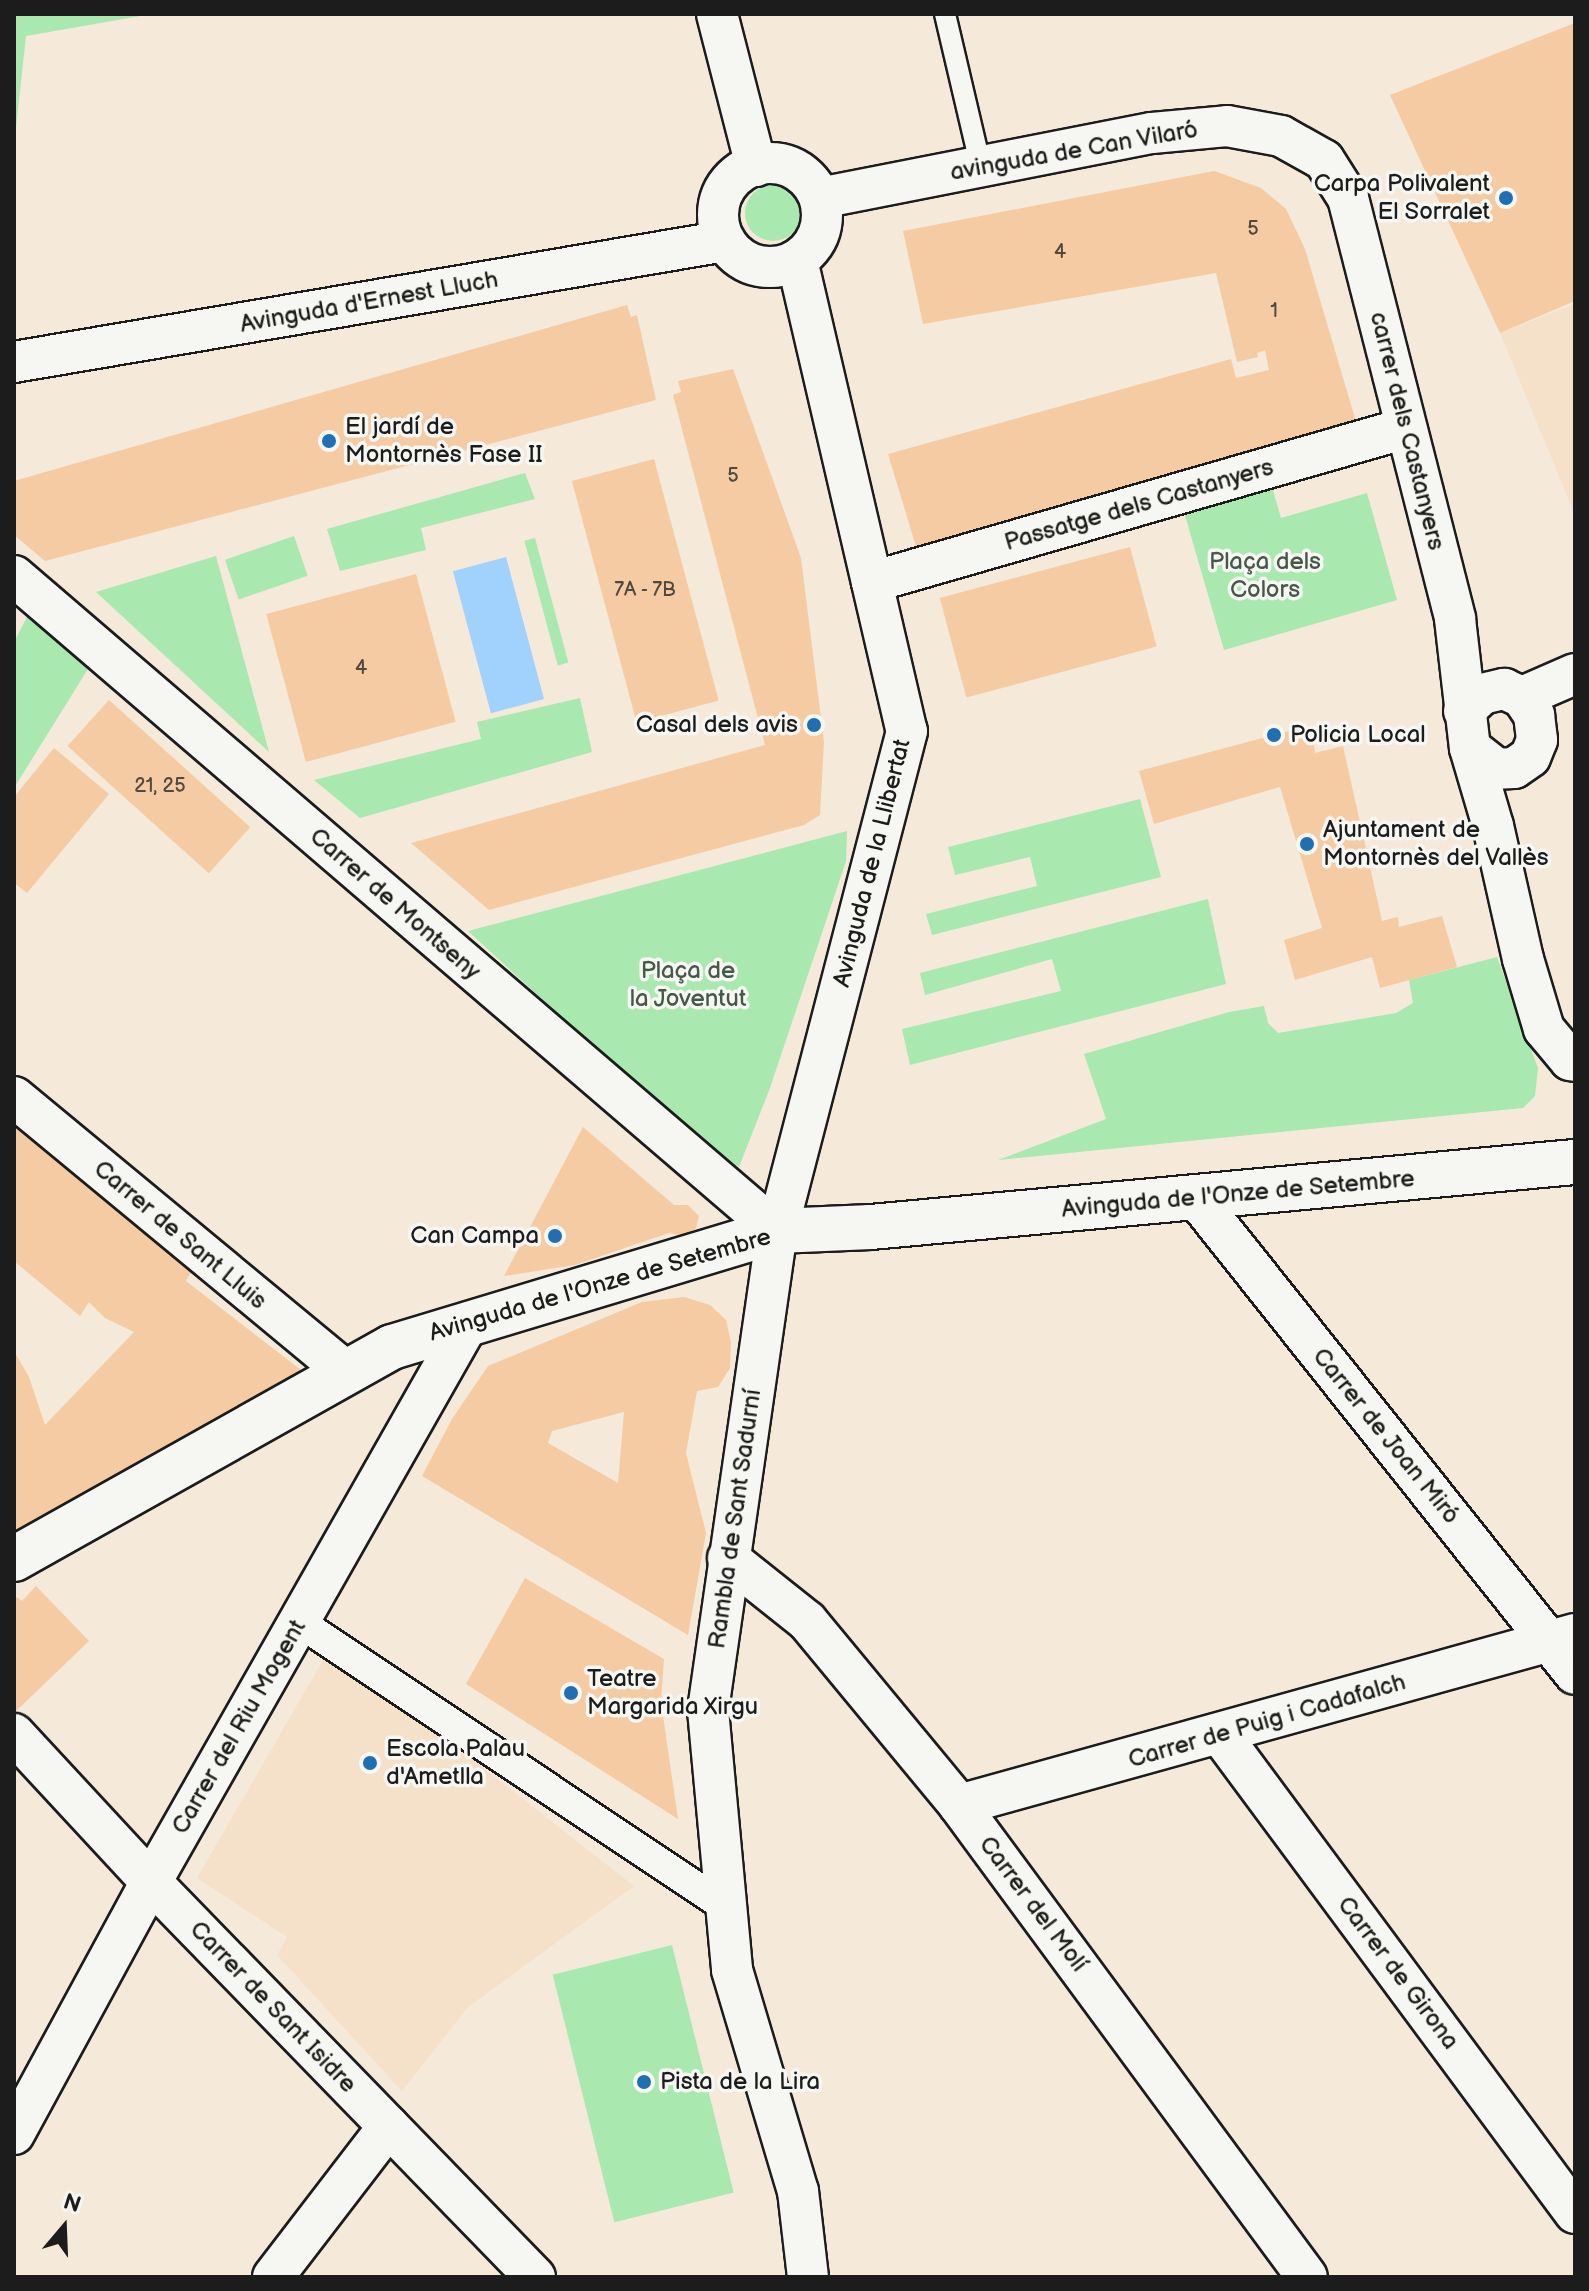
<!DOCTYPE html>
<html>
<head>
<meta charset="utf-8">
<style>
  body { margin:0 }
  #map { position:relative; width:1589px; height:2291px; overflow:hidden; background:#f5e9da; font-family:"Balsamiq Sans",sans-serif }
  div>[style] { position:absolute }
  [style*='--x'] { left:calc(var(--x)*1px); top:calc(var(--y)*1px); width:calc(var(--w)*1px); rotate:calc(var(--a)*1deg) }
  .built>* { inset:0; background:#f5e0ca }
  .green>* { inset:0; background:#a9e8af; transform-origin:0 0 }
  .round { border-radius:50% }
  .water>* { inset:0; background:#a1d1fd; transform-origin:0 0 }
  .building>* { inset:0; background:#f4cba3; transform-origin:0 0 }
  .roads { filter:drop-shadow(2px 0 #1c1c1c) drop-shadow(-2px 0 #1c1c1c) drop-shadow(0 2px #1c1c1c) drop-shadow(0 -2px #1c1c1c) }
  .service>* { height:20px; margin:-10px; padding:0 10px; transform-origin:10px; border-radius:10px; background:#f6f6f2 }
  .pedestrian>* { height:30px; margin:-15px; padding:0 15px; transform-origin:15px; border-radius:15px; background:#f6f6f2 }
  .minor>* { height:40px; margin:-20px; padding:0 20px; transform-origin:20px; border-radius:20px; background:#f6f6f2 }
  .minor>.ring { margin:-20px; padding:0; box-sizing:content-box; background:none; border:40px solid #f6f6f2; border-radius:50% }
  .tertiary>* { height:44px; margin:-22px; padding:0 22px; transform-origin:22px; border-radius:22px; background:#f6f6f2 }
  .dots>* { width:22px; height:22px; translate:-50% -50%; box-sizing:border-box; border:4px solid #f6f6f2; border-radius:50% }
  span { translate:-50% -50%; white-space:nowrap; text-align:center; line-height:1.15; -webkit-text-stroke:7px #f6f6f2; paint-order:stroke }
  .number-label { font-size:20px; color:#52483e }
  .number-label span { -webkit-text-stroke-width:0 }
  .street-label { font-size:24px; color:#1c1c1c }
  .poi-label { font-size:24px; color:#1c1c1c }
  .right { translate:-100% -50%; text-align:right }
  .left { translate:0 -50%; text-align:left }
  .park-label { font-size:24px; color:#465948 }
  .frame { position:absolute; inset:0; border:16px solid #1c1c1c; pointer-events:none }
  .north { position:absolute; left:24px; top:2187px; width:80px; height:80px; -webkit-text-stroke:6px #f6f6f2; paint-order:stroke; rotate:19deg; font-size:22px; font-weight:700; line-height:32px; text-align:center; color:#1c1c1c }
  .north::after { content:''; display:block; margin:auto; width:28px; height:36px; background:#1c1c1c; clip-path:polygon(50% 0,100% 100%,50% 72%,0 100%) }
</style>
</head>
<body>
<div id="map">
  <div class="built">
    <div style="clip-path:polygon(1575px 304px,1575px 515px,1500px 333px)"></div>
    <div style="clip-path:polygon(330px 1648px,634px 1886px,468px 2007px,402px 2091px,277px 1955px,287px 1937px,197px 1878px)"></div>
  </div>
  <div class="green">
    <div style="clip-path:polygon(14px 14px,152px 14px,26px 36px,14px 146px)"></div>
    <div class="round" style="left:745px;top:185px;width:56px;height:56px"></div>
    <div style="clip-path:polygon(525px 473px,535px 499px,421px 528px,426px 550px,340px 571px,327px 529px)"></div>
    <div style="clip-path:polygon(1272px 487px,1281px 518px,1367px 493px,1397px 600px,1224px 650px,1184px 512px)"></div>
    <div style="left:294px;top:536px;width:42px;height:73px;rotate:71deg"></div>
    <div style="left:535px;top:538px;width:129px;height:11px;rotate:75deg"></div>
    <div style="clip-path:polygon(216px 556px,269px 752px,96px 592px)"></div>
    <div style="clip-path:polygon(27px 617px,91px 664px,14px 788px,14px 642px)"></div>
    <div style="clip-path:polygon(580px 698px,592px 752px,360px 818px,314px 780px,481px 739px,477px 722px)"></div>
    <div style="clip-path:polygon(1140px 799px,1161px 877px,932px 935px,926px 914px,1037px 886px,1030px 857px,955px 875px,948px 847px)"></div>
    <div style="clip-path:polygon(847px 831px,846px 861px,770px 1088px,739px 1167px,674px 1121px,468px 931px)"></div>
    <div style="clip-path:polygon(1208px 899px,1226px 984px,910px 1065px,902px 1029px,1061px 991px,1052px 959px,925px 995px,920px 973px)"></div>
    <div style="clip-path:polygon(1497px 957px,1538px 1068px,1535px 1096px,1523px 1108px,998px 1160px,1106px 1119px,1084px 1054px,1229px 1012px,1264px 1006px,1268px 1023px,1278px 1033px,1396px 1013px,1413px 1003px,1409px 980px)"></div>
    <div style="left:672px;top:1945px;width:255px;height:123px;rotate:76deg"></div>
  </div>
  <div class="water">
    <div style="left:506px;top:557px;width:147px;height:55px;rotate:75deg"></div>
  </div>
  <div class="building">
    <div style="clip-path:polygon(1575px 23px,1575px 301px,1500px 333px,1390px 95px)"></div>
    <div style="clip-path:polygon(1214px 171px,1261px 188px,1286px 209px,1305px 249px,1357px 425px,917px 550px,888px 454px,1231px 359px,1236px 378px,1269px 370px,1265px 350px,1257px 353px,1258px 357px,1237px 362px,1216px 273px,923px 324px,903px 231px)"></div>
    <div style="clip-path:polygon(627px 305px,631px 317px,637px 315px,656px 400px,45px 561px,14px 535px,14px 481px)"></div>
    <div style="clip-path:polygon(733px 369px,801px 558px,824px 742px,820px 815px,804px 825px,489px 910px,411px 843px,765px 745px,673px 395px,681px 392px,678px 381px)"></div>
    <div style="left:654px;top:459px;width:250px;height:85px;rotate:75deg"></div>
    <div style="left:1130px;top:547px;width:103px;height:197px;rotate:75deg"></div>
    <div style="left:416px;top:574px;width:153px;height:155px;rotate:75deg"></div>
    <div style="left:109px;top:700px;width:190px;height:62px;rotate:42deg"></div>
    <div style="clip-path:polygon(1311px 725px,1315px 753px,1343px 746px,1382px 921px,1398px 917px,1399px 927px,1442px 916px,1457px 967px,1380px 988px,1372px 957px,1295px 980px,1284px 940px,1322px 928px,1280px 787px,1154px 824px,1139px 771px)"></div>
    <div style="clip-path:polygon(54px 748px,109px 794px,27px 893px,14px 883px,14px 797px)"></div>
    <div style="clip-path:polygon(14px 1125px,193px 1269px,186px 1281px,310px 1377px,14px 1544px,14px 1351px,29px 1377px,45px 1425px,134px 1332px,105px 1318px,89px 1302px,80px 1316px,14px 1261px)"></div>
    <div style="clip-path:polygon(583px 1127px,674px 1205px,688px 1205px,699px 1216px,696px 1228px,684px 1236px,669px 1233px,575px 1265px,504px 1276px)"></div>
    <div style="clip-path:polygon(evenodd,684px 1297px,710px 1305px,726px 1320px,731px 1342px,730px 1368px,718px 1387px,697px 1391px,686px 1453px,706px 1533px,688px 1635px,422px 1476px,452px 1419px,488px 1366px,642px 1302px,684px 1297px,624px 1412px,618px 1483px,548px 1443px,552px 1431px,624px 1412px)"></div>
    <div style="clip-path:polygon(525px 1578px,664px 1659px,661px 1702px,678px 1819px,466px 1684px)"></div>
    <div style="clip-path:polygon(36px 1586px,89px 1641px,14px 1713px,14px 1600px,17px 1597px,22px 1601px)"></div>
  </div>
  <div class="roads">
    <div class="service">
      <div style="--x:945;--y:14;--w:157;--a:76.8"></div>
    </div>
    <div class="pedestrian">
      <div style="--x:299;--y:1622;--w:513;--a:33.72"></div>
    </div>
    <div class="minor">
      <div style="--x:717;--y:14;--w:157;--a:75.6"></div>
      <div class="ring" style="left:718px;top:163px;width:64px;height:64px"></div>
      <div style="--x:820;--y:198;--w:338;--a:-11.1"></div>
      <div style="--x:1152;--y:133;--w:75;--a:-5.3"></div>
      <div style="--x:1227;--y:126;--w:55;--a:10.5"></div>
      <div style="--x:1281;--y:136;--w:49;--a:29.2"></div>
      <div style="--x:1324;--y:160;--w:45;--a:57.7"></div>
      <div style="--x:1348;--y:198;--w:434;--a:75.7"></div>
      <div style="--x:1455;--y:619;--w:130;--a:83.4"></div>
      <div style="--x:1470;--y:748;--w:81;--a:73.6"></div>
      <div style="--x:1493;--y:826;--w:136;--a:77.3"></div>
      <div style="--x:1523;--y:959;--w:73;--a:73.3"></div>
      <div style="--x:1544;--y:1029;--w:40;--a:50"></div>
      <div style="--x:1570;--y:1060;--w:5;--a:11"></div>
      <div style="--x:797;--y:260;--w:484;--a:76.9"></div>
      <div style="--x:907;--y:731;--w:517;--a:104.57"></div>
      <div style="--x:777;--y:1231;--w:484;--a:98.2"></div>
      <div style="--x:708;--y:1710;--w:261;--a:84.7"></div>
      <div style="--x:732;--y:1970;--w:231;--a:73.4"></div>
      <div style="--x:798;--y:2191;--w:87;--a:83.4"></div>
      <div style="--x:14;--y:362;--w:721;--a:-9.66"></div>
      <div style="--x:14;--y:576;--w:1006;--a:40.64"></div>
      <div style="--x:872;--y:582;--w:556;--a:-16.09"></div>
      <div style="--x:1522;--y:697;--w:58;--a:-23.5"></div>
      <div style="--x:1464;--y:711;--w:25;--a:-43"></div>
      <div style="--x:1482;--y:694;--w:23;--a:-13"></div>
      <div style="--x:1504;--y:689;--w:20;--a:24"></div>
      <div style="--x:1522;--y:697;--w:22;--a:56"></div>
      <div style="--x:1534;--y:715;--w:25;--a:83"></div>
      <div style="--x:1537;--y:740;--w:18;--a:112"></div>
      <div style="--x:1530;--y:757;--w:19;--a:145"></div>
      <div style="--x:1514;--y:768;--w:17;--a:177"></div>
      <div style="--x:1497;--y:769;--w:34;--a:-142"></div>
      <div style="--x:14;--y:1097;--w:431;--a:39.6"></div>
      <div style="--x:1196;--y:1198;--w:608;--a:51.47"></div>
      <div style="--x:728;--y:1558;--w:101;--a:38.6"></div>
      <div style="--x:807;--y:1621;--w:239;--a:50.4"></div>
      <div style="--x:959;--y:1805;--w:586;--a:53.6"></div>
      <div style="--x:14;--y:1734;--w:202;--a:47.2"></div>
      <div style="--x:151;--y:1882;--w:551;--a:45.81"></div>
      <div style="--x:1220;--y:1734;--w:596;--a:53.46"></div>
      <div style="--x:959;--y:1805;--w:639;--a:-15.51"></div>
      <div style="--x:14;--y:2134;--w:287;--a:-61.5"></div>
      <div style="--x:151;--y:1882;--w:644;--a:-60.41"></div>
      <div style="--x:273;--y:2277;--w:190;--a:-52.5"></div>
    </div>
    <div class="tertiary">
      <div style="--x:14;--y:1559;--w:433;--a:-29.3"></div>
      <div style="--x:392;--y:1347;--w:402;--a:-16.8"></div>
      <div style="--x:777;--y:1231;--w:94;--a:-2.4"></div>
      <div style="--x:871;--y:1227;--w:707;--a:-5.28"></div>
    </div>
  </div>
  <div class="dots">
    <div style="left:1506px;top:198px;background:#1f6fb2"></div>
    <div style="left:329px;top:441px;background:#1f6fb2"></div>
    <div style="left:814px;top:725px;background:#1f6fb2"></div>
    <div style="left:1274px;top:735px;background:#1f6fb2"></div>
    <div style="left:1307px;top:844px;background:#1f6fb2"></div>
    <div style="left:555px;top:1236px;background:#1f6fb2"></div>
    <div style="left:571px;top:1693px;background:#1f6fb2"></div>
    <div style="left:370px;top:1763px;background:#1f6fb2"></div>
    <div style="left:644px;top:2082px;background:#1f6fb2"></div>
  </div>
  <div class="number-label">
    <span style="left:1253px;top:229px">5</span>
    <span style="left:1060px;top:252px">4</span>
    <span style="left:1274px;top:311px">1</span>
    <span style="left:733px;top:476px">5</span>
    <span style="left:645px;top:590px">7A - 7B</span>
    <span style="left:361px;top:668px">4</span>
    <span style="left:160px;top:786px">21, 25</span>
  </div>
  <div class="street-label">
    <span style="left:1074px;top:151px;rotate:-10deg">avinguda de Can Vilaró</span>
    <span style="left:369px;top:302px;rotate:-10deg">Avinguda d'Ernest Lluch</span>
    <span style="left:1407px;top:431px;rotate:76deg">carrer dels Castanyers</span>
    <span style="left:1139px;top:505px;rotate:-16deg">Passatge dels Castanyers</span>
    <span style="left:872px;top:863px;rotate:-76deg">Avinguda de la Llibertat</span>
    <span style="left:395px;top:904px;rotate:41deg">Carrer de Montseny</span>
    <span style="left:1238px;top:1194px;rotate:-5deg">Avinguda de l'Onze de Setembre</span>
    <span style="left:180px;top:1235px;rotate:40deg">Carrer de Sant Lluis</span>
    <span style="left:600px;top:1285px;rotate:-16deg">Avinguda de l'Onze de Setembre</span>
    <span style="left:1386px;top:1436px;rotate:51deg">Carrer de Joan Miró</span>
    <span style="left:735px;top:1519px;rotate:-82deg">Rambla de Sant Sadurní</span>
    <span style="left:1267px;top:1721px;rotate:-16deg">Carrer de Puig i Cadafalch</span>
    <span style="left:239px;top:1727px;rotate:-60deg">Carrer del Riu Mogent</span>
    <span style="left:1033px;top:1904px;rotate:53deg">Carrer del Molí</span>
    <span style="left:1398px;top:1973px;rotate:53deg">Carrer de Girona</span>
    <span style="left:273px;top:2007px;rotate:46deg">Carrer de Sant Isidre</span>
  </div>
  <div class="poi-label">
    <span class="right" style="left:1490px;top:198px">Carpa Polivalent<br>El Sorralet</span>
    <span class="left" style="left:345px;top:441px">El jardí de<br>Montornès Fase II</span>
    <span class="right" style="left:798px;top:725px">Casal dels avis</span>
    <span class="left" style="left:1290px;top:735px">Policia Local</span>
    <span class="left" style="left:1323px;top:844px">Ajuntament de<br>Montornès del Vallès</span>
    <span class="right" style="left:539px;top:1236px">Can Campa</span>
    <span class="left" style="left:587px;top:1693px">Teatre<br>Margarida Xirgu</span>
    <span class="left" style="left:386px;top:1763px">Escola Palau<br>d'Ametlla</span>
    <span class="left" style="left:660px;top:2082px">Pista de la Lira</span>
  </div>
  <div class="park-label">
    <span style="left:1265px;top:576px">Plaça dels<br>Colors</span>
    <span style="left:688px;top:985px">Plaça de<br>la Joventut</span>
  </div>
  <div class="frame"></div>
  <div class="north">N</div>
</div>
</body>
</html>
